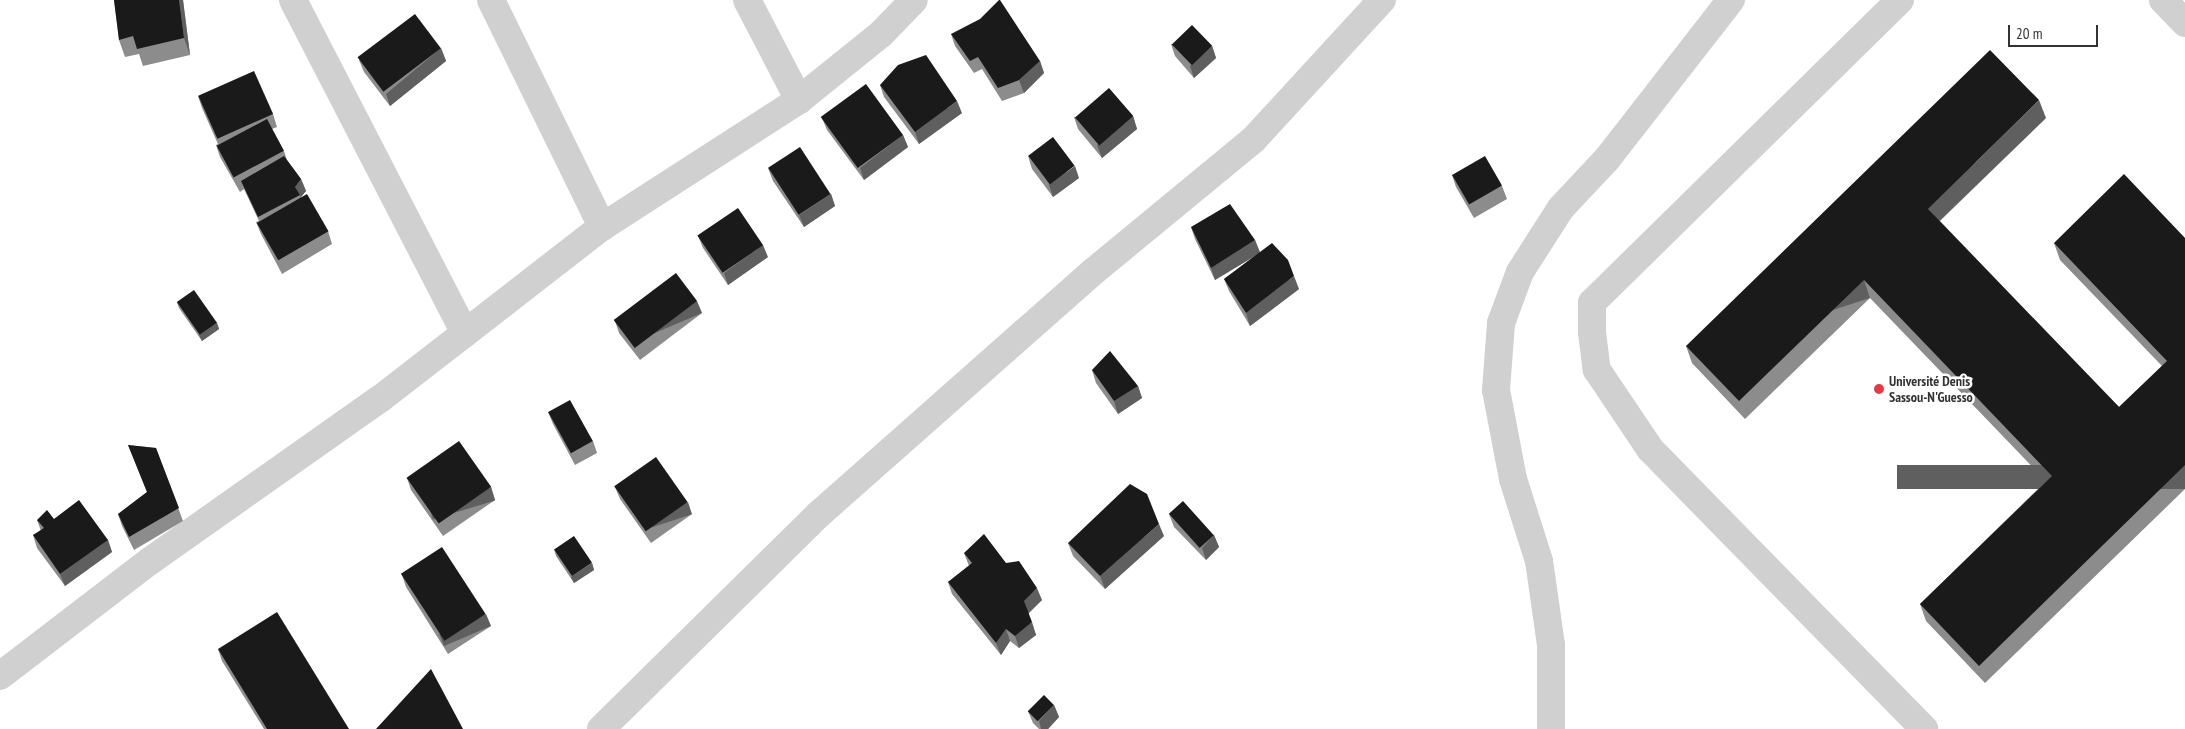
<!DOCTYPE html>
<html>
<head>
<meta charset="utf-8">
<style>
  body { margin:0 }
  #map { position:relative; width:2185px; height:729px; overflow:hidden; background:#fff; font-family:"PT Sans Narrow",sans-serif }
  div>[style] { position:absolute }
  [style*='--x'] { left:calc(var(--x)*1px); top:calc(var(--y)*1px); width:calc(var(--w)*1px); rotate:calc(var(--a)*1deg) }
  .minor>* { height:28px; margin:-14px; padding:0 14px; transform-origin:14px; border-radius:14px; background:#d0d0d0 }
  .wall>* { inset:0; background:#8c8c8c }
  .shaded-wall>* { inset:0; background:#5f5f5f; transform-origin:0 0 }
  .building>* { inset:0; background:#1a1a1a; transform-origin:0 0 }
  .dots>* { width:14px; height:14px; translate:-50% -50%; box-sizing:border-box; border:2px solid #fff; border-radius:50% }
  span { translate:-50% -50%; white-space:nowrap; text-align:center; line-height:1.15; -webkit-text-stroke:5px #fff; paint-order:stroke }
  .poi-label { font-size:14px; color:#333; font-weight:700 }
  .left { translate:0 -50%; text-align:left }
  .scale { position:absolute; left:2008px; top:25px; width:90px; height:22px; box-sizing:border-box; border:2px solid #333; border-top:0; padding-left:6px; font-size:15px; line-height:18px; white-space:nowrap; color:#333; -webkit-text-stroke:4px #fff; paint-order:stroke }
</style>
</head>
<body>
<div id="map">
  <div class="minor">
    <div style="--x:293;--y:0;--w:375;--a:62.7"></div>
    <div style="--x:491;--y:0;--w:253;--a:63.9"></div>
    <div style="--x:747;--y:0;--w:113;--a:62.5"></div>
    <div style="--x:1900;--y:0;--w:432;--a:135.5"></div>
    <div style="--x:1592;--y:303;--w:29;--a:90"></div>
    <div style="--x:1592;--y:332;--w:38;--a:83"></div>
    <div style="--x:1597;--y:370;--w:95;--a:56.1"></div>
    <div style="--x:1650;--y:449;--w:392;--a:45.6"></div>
    <div style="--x:2163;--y:0;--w:32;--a:46"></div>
    <div style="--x:0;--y:676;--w:189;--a:-37.5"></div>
    <div style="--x:150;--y:561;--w:281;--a:-35.2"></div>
    <div style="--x:380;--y:399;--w:281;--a:-37.8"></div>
    <div style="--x:602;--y:227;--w:234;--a:-32.8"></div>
    <div style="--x:799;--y:100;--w:105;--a:-38.8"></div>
    <div style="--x:881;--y:34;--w:47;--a:-45.9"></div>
    <div style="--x:601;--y:729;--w:305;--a:-44.6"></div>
    <div style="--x:818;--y:515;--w:368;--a:-41.5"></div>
    <div style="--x:1094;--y:271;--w:207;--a:-39.5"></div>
    <div style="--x:1254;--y:139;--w:189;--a:-47.4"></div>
    <div style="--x:1551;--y:729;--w:84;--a:-90"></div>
    <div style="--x:1551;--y:645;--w:85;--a:-98.1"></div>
    <div style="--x:1539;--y:561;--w:86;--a:-107.6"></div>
    <div style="--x:1513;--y:479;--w:91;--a:-100.8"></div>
    <div style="--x:1496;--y:390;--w:67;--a:-85.7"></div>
    <div style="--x:1501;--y:323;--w:54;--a:-69.6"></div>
    <div style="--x:1520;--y:272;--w:76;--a:-57.4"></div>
    <div style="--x:1561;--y:208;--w:67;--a:-46.8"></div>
    <div style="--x:1607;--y:159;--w:202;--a:-52.1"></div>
  </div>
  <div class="wall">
    <div style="clip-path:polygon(114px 0,183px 0,190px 55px,143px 66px,139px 54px,125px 57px,119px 40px)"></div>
    <div style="clip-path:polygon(951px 34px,1040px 61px,1044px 73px,1024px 93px,1002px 101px,982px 69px,974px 73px,955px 46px)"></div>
    <div style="clip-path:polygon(1171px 44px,1212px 46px,1216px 58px,1194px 78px,1175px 56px)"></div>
    <div style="clip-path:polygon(441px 48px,446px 61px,390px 106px,364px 72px,359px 60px)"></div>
    <div style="clip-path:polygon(880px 85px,962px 113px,919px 144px,884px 97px)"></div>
    <div style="clip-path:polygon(198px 96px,273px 114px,277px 127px,272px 129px,284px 151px,287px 160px,301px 179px,306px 191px,301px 197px,328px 231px,332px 244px,282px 274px,261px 234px,256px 222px,259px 221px,244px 189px,240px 192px,220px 157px,216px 145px,218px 144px,202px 108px)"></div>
    <div style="clip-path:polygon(1133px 116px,1137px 129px,1102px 158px,1078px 129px,1074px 117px)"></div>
    <div style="clip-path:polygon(822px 118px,903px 135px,908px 147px,864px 180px,827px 130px)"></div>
    <div style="clip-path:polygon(2046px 118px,1940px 221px,2119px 407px,2162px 366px,2060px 260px,2054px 243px,2185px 238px,2185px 489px,1985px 683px,1926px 621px,1920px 604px,2046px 481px,1870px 298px,1745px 419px,1692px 363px,1686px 346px)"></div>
    <div style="clip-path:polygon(1028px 156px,1079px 178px,1053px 197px,1032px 169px)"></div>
    <div style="clip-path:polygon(768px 168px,831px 194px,835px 206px,804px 227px,773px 181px)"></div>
    <div style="clip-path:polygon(1452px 175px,1502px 186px,1507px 199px,1474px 218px,1456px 187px)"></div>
    <div style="clip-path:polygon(1191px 227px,1255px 240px,1260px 252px,1299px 289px,1250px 326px,1229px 291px,1224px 279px,1256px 255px,1215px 280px,1195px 239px)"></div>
    <div style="clip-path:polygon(698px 236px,768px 257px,728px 285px,703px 248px)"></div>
    <div style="clip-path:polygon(177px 302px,217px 323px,219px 329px,202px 341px,179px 308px)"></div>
    <div style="clip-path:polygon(702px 313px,640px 360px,619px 333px,615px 321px)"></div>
    <div style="clip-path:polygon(1092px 370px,1138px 386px,1142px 398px,1118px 414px,1096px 383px)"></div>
    <div style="clip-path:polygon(548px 412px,593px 441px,597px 453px,575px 465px,553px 424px)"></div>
    <div style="clip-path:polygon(128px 445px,156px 448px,183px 521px,134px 550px,122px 526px,118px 514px,147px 492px)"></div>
    <div style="clip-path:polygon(407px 478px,491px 487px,495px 500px,443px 536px,411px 490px)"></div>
    <div style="clip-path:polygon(615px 487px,692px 514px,651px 543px,620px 499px)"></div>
    <div style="clip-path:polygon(1169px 514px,1214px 535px,1219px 547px,1206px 560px,1174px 527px)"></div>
    <div style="clip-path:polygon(54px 519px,108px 540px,112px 552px,65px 586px,37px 548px,33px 535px,41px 531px,37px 520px)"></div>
    <div style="clip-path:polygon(1164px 536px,1105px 589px,1073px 556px,1068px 543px)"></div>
    <div style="clip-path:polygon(554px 549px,592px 563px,594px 570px,574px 583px,556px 556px)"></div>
    <div style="clip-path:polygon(964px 553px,1006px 563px,1042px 600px,1028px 613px,1036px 635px,1019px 648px,1010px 641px,1001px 655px,952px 594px,948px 582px,969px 566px)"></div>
    <div style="clip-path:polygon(402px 575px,491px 626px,448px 654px,406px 587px)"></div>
    <div style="clip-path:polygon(218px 649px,349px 729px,264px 729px,222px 661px)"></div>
    <div style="clip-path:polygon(1054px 705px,1059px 717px,1048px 729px,1039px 729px,1033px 723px,1028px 711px)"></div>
  </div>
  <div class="shaded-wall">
    <div style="clip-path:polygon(179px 0,183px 0,190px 55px,184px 38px)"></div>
    <div style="clip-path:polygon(1212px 46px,1216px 58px,1194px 78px,1190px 66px)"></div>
    <div style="clip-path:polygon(441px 48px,446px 61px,390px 106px,386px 94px)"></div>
    <div style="clip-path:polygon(1040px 61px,1044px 73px,1024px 93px,1019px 80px)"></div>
    <div style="clip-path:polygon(2039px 100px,2046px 118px,1934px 226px,1928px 209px)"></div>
    <div style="clip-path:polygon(957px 101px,962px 113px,919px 144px,915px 132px)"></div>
    <div style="clip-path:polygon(1133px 116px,1137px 129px,1102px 158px,1097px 145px)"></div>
    <div style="clip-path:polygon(903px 135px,908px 147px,864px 180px,860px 168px)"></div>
    <div style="clip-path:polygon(1075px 166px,1079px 178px,1053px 197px,1049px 185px)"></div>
    <div style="clip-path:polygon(301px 179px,306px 191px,301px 197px,295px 187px)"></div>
    <div style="clip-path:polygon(831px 194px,835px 206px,804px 227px,799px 215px)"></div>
    <div style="clip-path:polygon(1255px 240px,1260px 253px,1215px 280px,1211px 268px)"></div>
    <div style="clip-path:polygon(763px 245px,768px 257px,728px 285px,724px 273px)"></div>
    <div style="clip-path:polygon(1294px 276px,1299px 289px,1250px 326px,1246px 313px)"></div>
    <div style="left:1864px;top:280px;width:19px;height:174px;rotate:72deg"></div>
    <div style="left:697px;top:301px;width:13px;height:77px;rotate:67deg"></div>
    <div style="clip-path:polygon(217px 323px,219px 329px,202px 341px,199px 335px)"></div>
    <div style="clip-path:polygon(1138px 386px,1142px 398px,1118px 414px,1114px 401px)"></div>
    <div style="left:2185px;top:465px;width:24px;height:288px;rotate:90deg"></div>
    <div style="left:491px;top:487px;width:14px;height:65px;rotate:73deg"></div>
    <div style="left:688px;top:502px;width:13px;height:50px;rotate:72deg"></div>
    <div style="clip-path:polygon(1159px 524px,1164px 536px,1105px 589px,1100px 576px)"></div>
    <div style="clip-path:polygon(1214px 535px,1219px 547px,1206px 560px,1202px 548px)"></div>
    <div style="clip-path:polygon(108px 540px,112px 552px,65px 586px,60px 574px)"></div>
    <div style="clip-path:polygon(592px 563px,594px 570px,574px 583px,571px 577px)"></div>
    <div style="clip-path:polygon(1037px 588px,1042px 600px,1028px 614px,1024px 601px)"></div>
    <div style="left:486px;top:614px;width:13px;height:51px;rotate:67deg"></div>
    <div style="clip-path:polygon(1032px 622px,1036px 635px,1019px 648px,1015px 636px)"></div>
    <div style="clip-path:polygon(1006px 629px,1010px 641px,1001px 655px,996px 643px)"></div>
    <div style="clip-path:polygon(1054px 705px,1059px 717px,1048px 729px,1041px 729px,1039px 721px)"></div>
  </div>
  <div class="building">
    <div style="clip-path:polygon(114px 0,179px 0,184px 38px,137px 49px,133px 36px,119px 40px)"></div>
    <div style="clip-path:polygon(999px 0,1000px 0,1040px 61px,1019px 80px,998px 88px,978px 57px,970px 61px,951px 34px,980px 19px)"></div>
    <div style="left:415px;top:14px;width:43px;height:72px;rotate:53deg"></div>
    <div style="left:1192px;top:25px;width:29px;height:28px;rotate:46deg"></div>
    <div style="clip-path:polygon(1990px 50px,2039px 100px,1928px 209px,2119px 407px,2167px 361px,2054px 243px,2124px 174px,2185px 238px,2185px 465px,1979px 666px,1920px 604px,2052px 476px,1864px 280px,1739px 401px,1686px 346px)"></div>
    <div style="clip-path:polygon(926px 55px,957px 101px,915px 132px,880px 85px,898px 65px)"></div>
    <div style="left:254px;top:71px;width:47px;height:61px;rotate:66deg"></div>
    <div style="left:866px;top:84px;width:63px;height:56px;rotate:54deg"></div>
    <div style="left:1109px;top:88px;width:37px;height:45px;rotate:49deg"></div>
    <div style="left:267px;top:119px;width:36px;height:57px;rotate:62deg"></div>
    <div style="left:1053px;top:137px;width:36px;height:31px;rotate:53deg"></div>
    <div style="left:800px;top:147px;width:56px;height:38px;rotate:57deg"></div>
    <div style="clip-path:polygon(284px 156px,301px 179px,295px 187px,300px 195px,258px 217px,241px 181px)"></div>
    <div style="left:1485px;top:156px;width:34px;height:38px;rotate:60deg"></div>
    <div style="left:307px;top:194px;width:43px;height:58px;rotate:60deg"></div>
    <div style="clip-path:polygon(1230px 204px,1255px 240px,1211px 268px,1191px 227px)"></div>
    <div style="left:738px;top:208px;width:45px;height:49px;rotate:56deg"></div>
    <div style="clip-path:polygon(1272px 243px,1288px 260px,1294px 276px,1246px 313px,1224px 279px)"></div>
    <div style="left:676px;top:273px;width:35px;height:78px;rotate:53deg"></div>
    <div style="left:194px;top:290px;width:40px;height:21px;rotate:55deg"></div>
    <div style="clip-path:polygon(1110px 351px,1138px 386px,1114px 401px,1092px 370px)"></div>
    <div style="left:570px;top:400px;width:47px;height:25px;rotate:61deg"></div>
    <div style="left:459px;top:441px;width:56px;height:64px;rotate:55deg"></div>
    <div style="clip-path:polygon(128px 445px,156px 448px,179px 508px,129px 537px,118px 514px,147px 492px)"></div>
    <div style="left:656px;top:457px;width:55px;height:51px;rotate:55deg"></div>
    <div style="clip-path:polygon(1130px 484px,1147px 494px,1159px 524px,1100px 576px,1068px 543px)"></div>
    <div style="clip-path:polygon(79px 500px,108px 540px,60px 574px,33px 535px,44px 528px,37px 520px,47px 510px,54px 519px)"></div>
    <div style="left:1183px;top:501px;width:46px;height:19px;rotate:48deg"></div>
    <div style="clip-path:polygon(984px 534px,1006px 563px,1019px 561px,1037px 588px,1024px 601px,1032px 622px,1015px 636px,1006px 629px,996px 643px,948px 582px,972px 563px,964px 553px)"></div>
    <div style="left:574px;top:536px;width:32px;height:24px;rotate:56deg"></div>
    <div style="left:442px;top:547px;width:80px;height:49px;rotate:57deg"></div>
    <div style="clip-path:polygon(277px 612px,349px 729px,267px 729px,218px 649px)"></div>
    <div style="clip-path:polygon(431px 669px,463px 729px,376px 729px)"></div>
    <div style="left:1044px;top:695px;width:14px;height:23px;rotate:45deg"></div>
  </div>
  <div class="dots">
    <div style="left:1879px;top:389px;background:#e63946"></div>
  </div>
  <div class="poi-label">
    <span class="left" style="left:1889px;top:389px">Université Denis<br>Sassou-N'Guesso</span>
  </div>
  <div class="scale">20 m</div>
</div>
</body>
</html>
